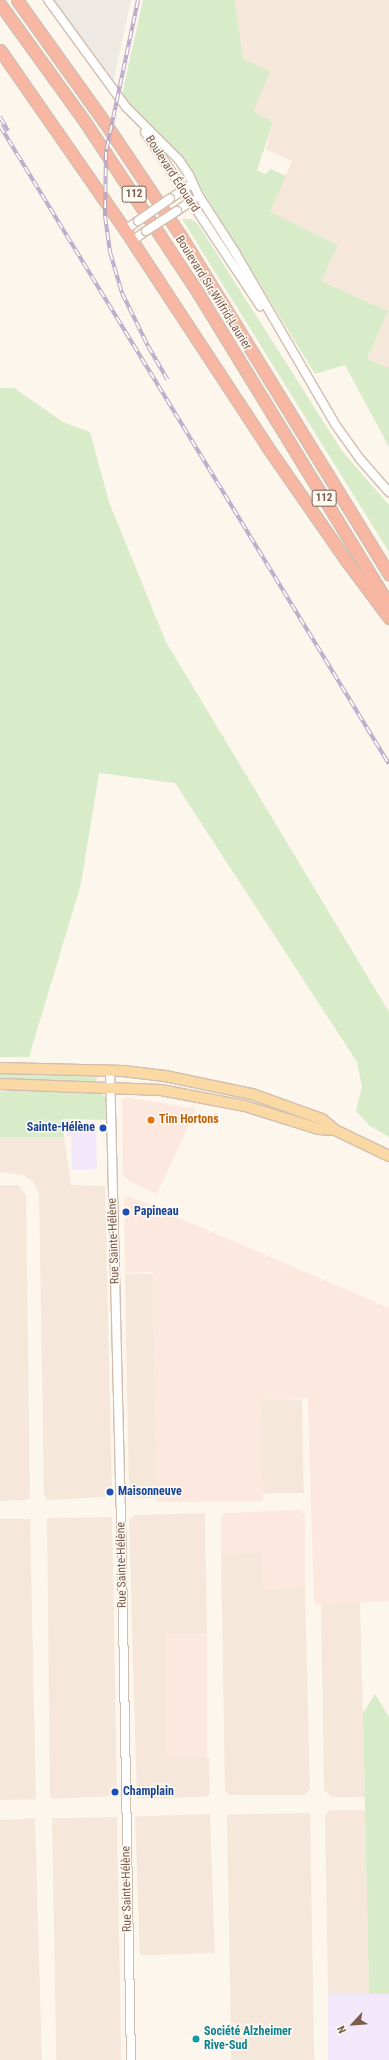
<!DOCTYPE html>
<html>
<head>
<meta charset="utf-8">
<style>
  body { margin:0 }
  #map { position:relative; width:389px; height:2060px; overflow:hidden; background:#fdf6ec; font-family:"Roboto Condensed",sans-serif }
  div>[style] { position:absolute }
  [style*='--x'] { left:calc(var(--x)*1px); top:calc(var(--y)*1px); width:calc(var(--w)*1px); rotate:calc(var(--a)*1deg) }
  .residential>* { inset:0; background:#f5e8da; transform-origin:0 0 }
  .commercial>* { inset:0; background:#fde8e0; transform-origin:0 0 }
  .industrial>* { inset:0; background:#efe9e4 }
  .education>* { inset:0; background:#f3e8fa; transform-origin:0 0 }
  .green>* { inset:0; background:#d8ecc9 }
  .roads { filter:drop-shadow(1px 0 #d1beb0) drop-shadow(-1px 0 #d1beb0) drop-shadow(0 1px #d1beb0) drop-shadow(0 -1px #d1beb0) }
  .minor>* { height:8px; margin:-4px; padding:0 4px; transform-origin:4px; border-radius:4px; background:#fff }
  .major>* { height:10px; margin:-5px; padding:0 5px; transform-origin:5px; border-radius:5px; background:#fbd9a5 }
  .highway>* { height:11px; margin:-5.5px; padding:0 5.5px; transform-origin:5.5px; border-radius:5.5px; background:#f7b7a3 }
  .rail>* { height:4px; margin-top:-2px; transform-origin:0; background:repeating-linear-gradient(90deg,#fffaf3 0 8px,#b9a8c9 0 16px); box-sizing:border-box; border-block:1px solid #b9a8c9 }
  .bridges { filter:drop-shadow(1px 0 #d1beb0) drop-shadow(-1px 0 #d1beb0) drop-shadow(0 1px #d1beb0) drop-shadow(0 -1px #d1beb0) }
  .minor-bridge>* { height:8px; margin:-4px; padding:0 4px; transform-origin:4px; border-radius:4px; background:#fff }
  .dots>* { width:11px; height:11px; translate:-50% -50%; box-sizing:border-box; border:2px solid #fffaf3; border-radius:50% }
  span { translate:-50% -50%; white-space:nowrap; text-align:center; line-height:1.15; -webkit-text-stroke:3px #fffaf3; paint-order:stroke }
  .shield-label span { padding:1px 3px; background:#fffaf3; border:1px solid; border-radius:3px; -webkit-text-stroke-width:0 }
  .shield-label { font-size:11px; color:#7a5c4d; font-weight:700 }
  .street-label { font-size:12px; color:#7a5c4d }
  .food-label { font-size:12px; color:#c56008; font-weight:700 }
  .left { translate:0 -50%; text-align:left }
  .transit-label { font-size:12px; color:#164399; font-weight:700 }
  .right { translate:-100% -50%; text-align:right }
  .culture-label { font-size:12px; color:#0d838f; font-weight:700 }
  .north { position:absolute; left:333px; top:2004px; width:40px; height:40px; -webkit-text-stroke:3px #fffaf3; paint-order:stroke; rotate:244deg; font-size:11px; font-weight:700; line-height:16px; text-align:center; color:#7a5c4d }
  .north::after { content:''; display:block; margin:auto; width:14px; height:18px; background:#7a5c4d; clip-path:polygon(50% 0,100% 100%,50% 72%,0 100%) }
</style>
</head>
<body>
<div id="map">
  <div class="residential">
    <div style="clip-path:polygon(235px 0,389px 0,389px 368px,367px 359px,388px 311px,321px 281px,270px 213px,292px 161px,266px 149px,273px 122px,252px 113px,269px 71px,243px 59px)"></div>
    <div style="clip-path:polygon(0 1137px,64px 1137px,71px 1185px,105px 1186px,112px 1493px,105px 1497px,48px 1500px,44px 1496px,39px 1193px,33px 1182px,23px 1175px,0 1172px)"></div>
    <div style="clip-path:polygon(0 1185px,18px 1185px,26px 1195px,30px 1497px,27px 1500px,0 1501px)"></div>
    <div style="clip-path:polygon(125px 1274px,153px 1274px,157px 1498px,132px 1498px,129px 1494px)"></div>
    <div style="left:302px;top:1399px;width:94px;height:42px;rotate:89deg"></div>
    <div style="clip-path:polygon(205px 1513px,207px 1633px,166px 1633px,170px 1758px,209px 1757px,210px 1793px,206px 1797px,137px 1799px,129px 1520px,134px 1515px)"></div>
    <div style="clip-path:polygon(112px 1517px,117px 1796px,53px 1799px,50px 1796px,47px 1518px)"></div>
    <div style="clip-path:polygon(0 1519px,30px 1519px,36px 1799px,0 1800px)"></div>
    <div style="clip-path:polygon(262px 1552px,263px 1589px,305px 1587px,310px 1789px,305px 1795px,229px 1795px,225px 1791px,221px 1554px)"></div>
    <div style="clip-path:polygon(360px 1602px,365px 1797px,331px 1797px,324px 1790px,321px 1604px)"></div>
    <div style="clip-path:polygon(330px 1810px,365px 1810px,369px 1994px,328px 1994px,325px 1816px)"></div>
    <div style="left:310px;top:1813px;width:247px;height:83px;rotate:89deg"></div>
    <div style="left:210px;top:1814px;width:139px;height:75px;rotate:88deg"></div>
    <div style="left:117px;top:1817px;width:243px;height:65px;rotate:89deg"></div>
    <div style="clip-path:polygon(35px 1818px,42px 2060px,0 2060px,0 1820px)"></div>
  </div>
  <div class="commercial">
    <div style="clip-path:polygon(126px 1097px,196px 1109px,157px 1194px,129px 1181px,123px 1175px,122px 1100px)"></div>
    <div style="clip-path:polygon(128px 1196px,389px 1308px,389px 1601px,314px 1605px,308px 1398px,260px 1400px,263px 1501px,157px 1502px,153px 1272px,125px 1273px,124px 1200px)"></div>
    <div style="clip-path:polygon(301px 1510px,305px 1515px,305px 1587px,263px 1589px,262px 1552px,221px 1554px,221px 1517px,224px 1513px)"></div>
    <div style="left:166px;top:1633px;width:41px;height:125px"></div>
  </div>
  <div class="industrial">
    <div style="clip-path:polygon(54px 0,131px 0,113px 83px)"></div>
  </div>
  <div class="education">
    <div style="clip-path:polygon(96px 1122px,97px 1169px,72px 1170px,71px 1136px,66px 1136px,65px 1123px)"></div>
    <div style="left:328px;top:1994px;width:61px;height:66px"></div>
  </div>
  <div class="green">
    <div style="clip-path:polygon(143px 0,235px 0,243px 59px,270px 71px,253px 112px,273px 122px,257px 170px,265px 174px,271px 169px,286px 176px,270px 212px,338px 245px,321px 281px,388px 311px,367px 359px,389px 368px,389px 447px,345px 365px,315px 374px,183px 159px,156px 135px,122px 95px)"></div>
    <div style="clip-path:polygon(182px 219px,191px 219px,198px 224px,342px 451px,389px 505px,389px 552px)"></div>
    <div style="clip-path:polygon(0 388px,14px 388px,63px 422px,90px 432px,109px 502px,166px 642px,389px 1012px,389px 1137px,370px 1126px,356px 1111px,362px 1087px,357px 1062px,175px 783px,99px 773px,81px 884px,29px 1057px,0 1057px)"></div>
    <div style="clip-path:polygon(0 1073px,95px 1075px,98px 1078px,93px 1082px,0 1080px)"></div>
    <div style="clip-path:polygon(0 1091px,98px 1091px,106px 1098px,107px 1120px,63px 1119px,64px 1137px,0 1137px)"></div>
    <div style="clip-path:polygon(375px 1694px,389px 1717px,389px 1994px,369px 1994px,363px 1713px)"></div>
  </div>
  <div class="roads">
    <div class="minor">
      <div style="--x:48;--y:0;--w:132;--a:53.9"></div>
      <div style="--x:126;--y:107;--w:75;--a:45"></div>
      <div style="--x:179;--y:160;--w:18;--a:56"></div>
      <div style="--x:189;--y:175;--w:23;--a:65"></div>
      <div style="--x:199;--y:196;--w:67;--a:57.3"></div>
      <div style="--x:235;--y:252;--w:199;--a:59.8"></div>
      <div style="--x:335;--y:424;--w:43;--a:54.5"></div>
      <div style="--x:360;--y:459;--w:44;--a:48.7"></div>
      <div style="--x:145;--y:132;--w:209;--a:56.5"></div>
      <div style="--x:170;--y:199;--w:28;--a:-35"></div>
      <div style="--x:177;--y:211;--w:19;--a:-35"></div>
      <div style="--x:125;--y:230;--w:16;--a:-35"></div>
      <div style="--x:132;--y:241;--w:17;--a:-36"></div>
      <div style="--x:110;--y:1070;--w:436;--a:88.6"></div>
      <div style="--x:121;--y:1506;--w:554;--a:88.97"></div>
    </div>
    <div class="major">
      <div style="--x:0;--y:1068;--w:123;--a:1.4"></div>
      <div style="--x:123;--y:1071;--w:42;--a:6.8"></div>
      <div style="--x:165;--y:1076;--w:89;--a:11.7"></div>
      <div style="--x:252;--y:1094;--w:74;--a:19.7"></div>
      <div style="--x:322;--y:1119;--w:17;--a:40"></div>
      <div style="--x:335;--y:1130;--w:60;--a:25.7"></div>
      <div style="--x:0;--y:1084;--w:161;--a:2.1"></div>
      <div style="--x:161;--y:1090;--w:86;--a:10.8"></div>
      <div style="--x:245;--y:1106;--w:77;--a:17.3"></div>
      <div style="--x:319;--y:1129;--w:16;--a:4"></div>
    </div>
    <div class="highway">
      <div style="--x:17;--y:0;--w:151;--a:54.4"></div>
      <div style="--x:105;--y:123;--w:136;--a:56.1"></div>
      <div style="--x:181;--y:236;--w:397;--a:58.4"></div>
      <div style="--x:0;--y:4;--w:145;--a:54.2"></div>
      <div style="--x:85;--y:122;--w:205;--a:56.5"></div>
      <div style="--x:198;--y:293;--w:366;--a:58.5"></div>
      <div style="--x:0;--y:50;--w:219;--a:55.2"></div>
      <div style="--x:125;--y:230;--w:257;--a:56.7"></div>
      <div style="--x:266;--y:445;--w:144;--a:55.2"></div>
      <div style="--x:348;--y:563;--w:69;--a:53.3"></div>
    </div>
  </div>
  <div class="rail">
    <div style="--x:138;--y:0;--w:155;--a:101.9"></div>
    <div style="--x:106;--y:152;--w:64;--a:90.9"></div>
    <div style="--x:105;--y:216;--w:36;--a:82"></div>
    <div style="--x:110;--y:252;--w:43;--a:73.7"></div>
    <div style="--x:122;--y:293;--w:59;--a:63.9"></div>
    <div style="--x:148;--y:346;--w:39;--a:60"></div>
    <div style="--x:0;--y:117;--w:16;--a:60"></div>
    <div style="--x:0;--y:126;--w:747;--a:58.63"></div>
  </div>
  <div class="bridges">
    <div class="minor-bridge">
      <div style="--x:138;--y:221;--w:39;--a:-35"></div>
      <div style="--x:146;--y:231;--w:37;--a:-33"></div>
    </div>
  </div>
  <div class="dots">
    <div style="left:151px;top:1120px;background:#e8710a"></div>
    <div style="left:103px;top:1128px;background:#1a4fb4"></div>
    <div style="left:126px;top:1212px;background:#1a4fb4"></div>
    <div style="left:110px;top:1492px;background:#1a4fb4"></div>
    <div style="left:115px;top:1792px;background:#1a4fb4"></div>
    <div style="left:196px;top:2039px;background:#0f9aa8"></div>
  </div>
  <div class="shield-label">
    <span style="left:134px;top:194px">112</span>
    <span style="left:324px;top:498px">112</span>
  </div>
  <div class="street-label">
    <span style="left:172px;top:174px;rotate:57deg">Boulevard Édouard</span>
    <span style="left:213px;top:293px;rotate:58deg">Boulevard Sir-Wilfrid-Laurier</span>
    <span style="left:114px;top:1241px;rotate:-92deg">Rue Sainte-Hélène</span>
    <span style="left:122px;top:1565px;rotate:-91deg">Rue Sainte-Hélène</span>
    <span style="left:127px;top:1889px;rotate:-91deg">Rue Sainte-Hélène</span>
  </div>
  <div class="food-label">
    <span class="left" style="left:159px;top:1120px">Tim Hortons</span>
  </div>
  <div class="transit-label">
    <span class="right" style="left:95px;top:1128px">Sainte-Hélène</span>
    <span class="left" style="left:134px;top:1212px">Papineau</span>
    <span class="left" style="left:118px;top:1492px">Maisonneuve</span>
    <span class="left" style="left:123px;top:1792px">Champlain</span>
  </div>
  <div class="culture-label">
    <span class="left" style="left:204px;top:2039px">Société Alzheimer<br>Rive-Sud</span>
  </div>
  <div class="north">N</div>
</div>
</body>
</html>
